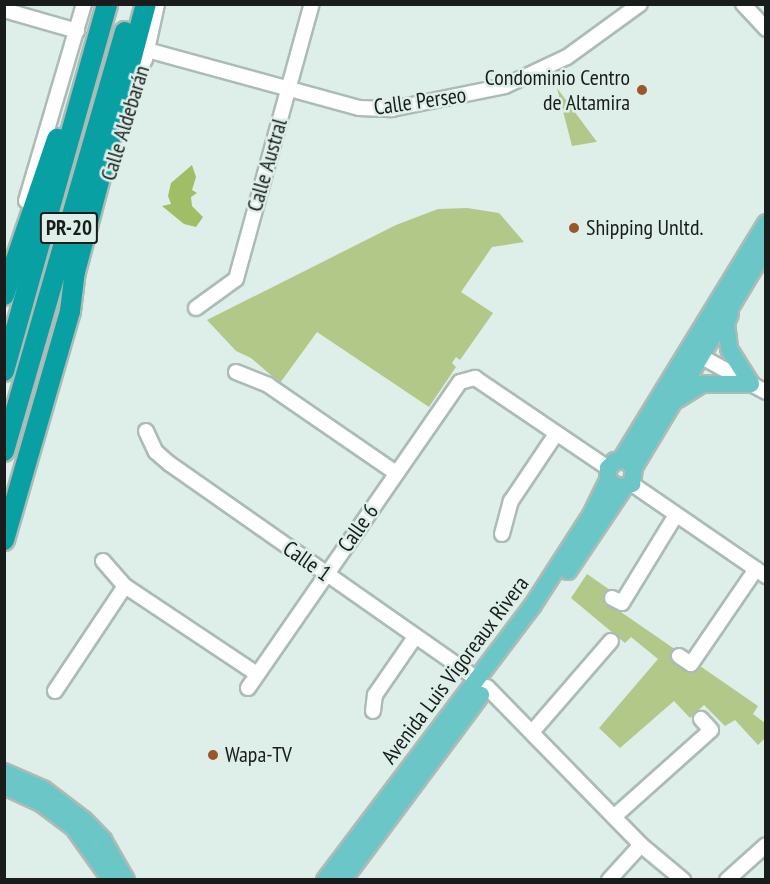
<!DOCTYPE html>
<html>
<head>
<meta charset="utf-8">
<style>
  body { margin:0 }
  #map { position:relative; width:770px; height:884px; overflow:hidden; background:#deeee9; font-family:"PT Sans Narrow",sans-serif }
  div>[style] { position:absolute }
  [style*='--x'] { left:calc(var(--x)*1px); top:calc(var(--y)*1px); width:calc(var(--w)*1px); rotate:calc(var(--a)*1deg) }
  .green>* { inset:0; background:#b1c888 }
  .forest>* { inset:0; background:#9fbe65 }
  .roads { filter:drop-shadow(2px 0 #acbbb5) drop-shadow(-2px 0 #acbbb5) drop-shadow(0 2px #acbbb5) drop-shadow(0 -2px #acbbb5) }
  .minor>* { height:14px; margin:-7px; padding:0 7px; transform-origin:7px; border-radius:7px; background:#fff }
  .major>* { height:16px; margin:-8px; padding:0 8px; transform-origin:8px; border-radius:8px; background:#6bc6c8 }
  .highway>* { height:20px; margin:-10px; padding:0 10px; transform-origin:10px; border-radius:10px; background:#08a0a3 }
  .dots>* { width:16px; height:16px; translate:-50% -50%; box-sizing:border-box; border:3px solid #deeee9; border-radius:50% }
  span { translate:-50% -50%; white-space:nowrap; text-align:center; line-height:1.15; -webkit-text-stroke:5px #deeee9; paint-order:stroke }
  .shield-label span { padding:2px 4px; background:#deeee9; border:2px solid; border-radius:4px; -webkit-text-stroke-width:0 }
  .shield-label { font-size:21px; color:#181d1b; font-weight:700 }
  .poi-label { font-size:22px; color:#181d1b }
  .right { translate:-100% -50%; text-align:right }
  .left { translate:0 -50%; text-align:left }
  .street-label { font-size:22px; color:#181d1b }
  .frame { position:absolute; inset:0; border:6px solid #181d1b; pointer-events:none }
</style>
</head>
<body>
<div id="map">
  <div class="green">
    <div style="clip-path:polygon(557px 88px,597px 142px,596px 142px,572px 146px)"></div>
    <div style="clip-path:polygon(467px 208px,499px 213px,524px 242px,492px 247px,461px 292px,493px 313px,460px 360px,456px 357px,452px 363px,456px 367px,429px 407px,317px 332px,280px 383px,251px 358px,236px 351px,207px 320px,396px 225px,438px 209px)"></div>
    <div style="clip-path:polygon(587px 574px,610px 590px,605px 601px,676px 650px,671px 659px,693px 673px,700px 666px,758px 706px,753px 714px,765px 723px,765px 738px,758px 745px,735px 720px,725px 726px,704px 705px,690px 718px,674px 701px,620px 748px,599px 728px,658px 659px,631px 637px,625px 643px,571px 598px)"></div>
  </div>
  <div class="forest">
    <div style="clip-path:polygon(192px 165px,196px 177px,192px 190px,197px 193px,191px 197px,192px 206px,203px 217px,196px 227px,184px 224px,162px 206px,171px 204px,168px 196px,171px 183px)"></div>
  </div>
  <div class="roads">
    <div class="minor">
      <div style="--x:743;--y:4;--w:34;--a:47"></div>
      <div style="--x:4;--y:10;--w:76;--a:16"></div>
      <div style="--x:147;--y:50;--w:220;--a:15.3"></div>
      <div style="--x:359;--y:108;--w:33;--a:2"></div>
      <div style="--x:392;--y:109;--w:115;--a:-11.5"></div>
      <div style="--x:505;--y:86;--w:68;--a:-25.1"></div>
      <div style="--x:567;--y:57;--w:90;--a:-36"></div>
      <div style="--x:131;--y:92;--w:36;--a:-67"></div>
      <div style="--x:145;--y:59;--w:56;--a:-77.7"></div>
      <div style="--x:26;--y:201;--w:205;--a:-73.6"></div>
      <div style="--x:196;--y:308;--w:49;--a:-35.9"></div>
      <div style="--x:236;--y:279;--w:285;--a:-74.6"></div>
      <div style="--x:700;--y:356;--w:75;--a:28.6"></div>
      <div style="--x:236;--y:372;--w:35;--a:22"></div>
      <div style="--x:268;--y:385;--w:155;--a:34.5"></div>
      <div style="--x:146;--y:431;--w:23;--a:65"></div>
      <div style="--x:156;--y:452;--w:18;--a:41"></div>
      <div style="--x:170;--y:464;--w:377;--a:35"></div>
      <div style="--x:632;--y:484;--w:163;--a:34.5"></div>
      <div style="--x:502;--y:534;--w:34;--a:-75"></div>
      <div style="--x:511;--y:501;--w:81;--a:-56.1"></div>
      <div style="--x:103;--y:561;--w:33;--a:49"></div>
      <div style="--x:125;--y:586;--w:159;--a:33.7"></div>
      <div style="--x:612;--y:598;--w:11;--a:27"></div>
      <div style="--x:622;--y:603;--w:103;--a:-58.5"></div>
      <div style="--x:679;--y:656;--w:14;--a:34"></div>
      <div style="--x:691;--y:664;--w:115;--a:-55.6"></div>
      <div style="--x:487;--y:687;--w:221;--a:45.7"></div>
      <div style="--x:641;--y:845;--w:55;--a:39.8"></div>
      <div style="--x:248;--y:688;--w:372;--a:-55.3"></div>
      <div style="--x:460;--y:382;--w:16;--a:-15"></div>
      <div style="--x:475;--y:378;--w:161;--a:34.1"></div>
      <div style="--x:55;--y:691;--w:126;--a:-56.3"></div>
      <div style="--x:373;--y:711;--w:16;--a:-83"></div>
      <div style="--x:375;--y:695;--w:70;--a:-55.4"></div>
      <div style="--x:533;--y:731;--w:119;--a:-49.1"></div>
      <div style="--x:616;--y:815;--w:127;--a:-41.8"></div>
      <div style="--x:711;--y:730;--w:15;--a:-132"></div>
      <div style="--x:609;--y:880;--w:47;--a:-47.6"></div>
      <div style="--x:727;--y:880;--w:52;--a:-41.9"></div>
    </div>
    <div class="major">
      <div style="--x:730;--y:314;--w:10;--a:114"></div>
      <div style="--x:726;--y:323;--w:26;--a:83"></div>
      <div style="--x:729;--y:349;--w:41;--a:57.8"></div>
      <div style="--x:678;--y:399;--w:28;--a:-32"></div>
      <div style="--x:702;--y:384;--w:49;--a:0"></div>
      <div style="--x:621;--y:460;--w:278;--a:-58.5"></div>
      <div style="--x:634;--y:467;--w:11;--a:-142"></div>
      <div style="--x:625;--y:460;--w:10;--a:174"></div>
      <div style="--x:615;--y:461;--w:10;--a:135"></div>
      <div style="--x:608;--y:468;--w:12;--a:90"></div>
      <div style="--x:608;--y:480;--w:13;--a:39"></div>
      <div style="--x:618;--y:488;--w:15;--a:-16"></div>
      <div style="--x:632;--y:484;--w:17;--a:-83"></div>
      <div style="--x:634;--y:467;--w:256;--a:-58.9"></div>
      <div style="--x:568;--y:571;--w:99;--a:-56.1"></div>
      <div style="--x:4;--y:772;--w:43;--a:23.6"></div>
      <div style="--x:43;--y:789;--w:51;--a:37.1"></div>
      <div style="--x:84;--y:820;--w:28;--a:46"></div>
      <div style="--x:103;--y:840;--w:46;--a:60.1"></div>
      <div style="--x:4;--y:786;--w:41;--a:24.7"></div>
      <div style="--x:41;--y:803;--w:41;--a:37.1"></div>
      <div style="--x:74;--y:828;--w:64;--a:54.6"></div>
      <div style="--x:325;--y:880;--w:345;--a:-52.9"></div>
      <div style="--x:533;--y:605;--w:107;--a:-57.2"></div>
      <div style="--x:591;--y:515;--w:39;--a:-64"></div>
      <div style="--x:343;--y:880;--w:231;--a:-53.3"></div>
    </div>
    <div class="highway">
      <div style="--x:4;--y:295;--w:165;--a:-71.2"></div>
      <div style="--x:4;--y:371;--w:381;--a:-74.3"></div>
      <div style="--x:4;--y:451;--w:436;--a:-73.9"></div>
      <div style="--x:4;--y:540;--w:238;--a:-73.9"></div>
      <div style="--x:70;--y:311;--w:39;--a:-83"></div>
      <div style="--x:75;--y:272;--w:277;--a:-75.2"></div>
    </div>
  </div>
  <div class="dots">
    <div style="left:642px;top:90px;background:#9b5729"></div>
    <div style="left:574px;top:228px;background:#9b5729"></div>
    <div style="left:213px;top:755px;background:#9b5729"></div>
  </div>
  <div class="shield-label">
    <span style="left:69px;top:228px">PR-20</span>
  </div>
  <div class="poi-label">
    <span class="right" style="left:630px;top:90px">Condominio Centro<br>de Altamira</span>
    <span class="left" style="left:586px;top:228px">Shipping Unltd.</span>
    <span class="left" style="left:225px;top:755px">Wapa-TV</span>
  </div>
  <div class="street-label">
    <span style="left:420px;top:101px;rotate:-8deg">Calle Perseo</span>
    <span style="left:125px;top:123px;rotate:-73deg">Calle Aldebarán</span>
    <span style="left:267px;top:165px;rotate:-74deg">Calle Austral</span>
    <span style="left:358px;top:528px;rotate:-55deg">Calle 6</span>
    <span style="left:307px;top:561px;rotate:35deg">Calle 1</span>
    <span style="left:455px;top:670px;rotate:-53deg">Avenida Luis Vigoreaux Rivera</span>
  </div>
  <div class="frame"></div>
</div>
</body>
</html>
